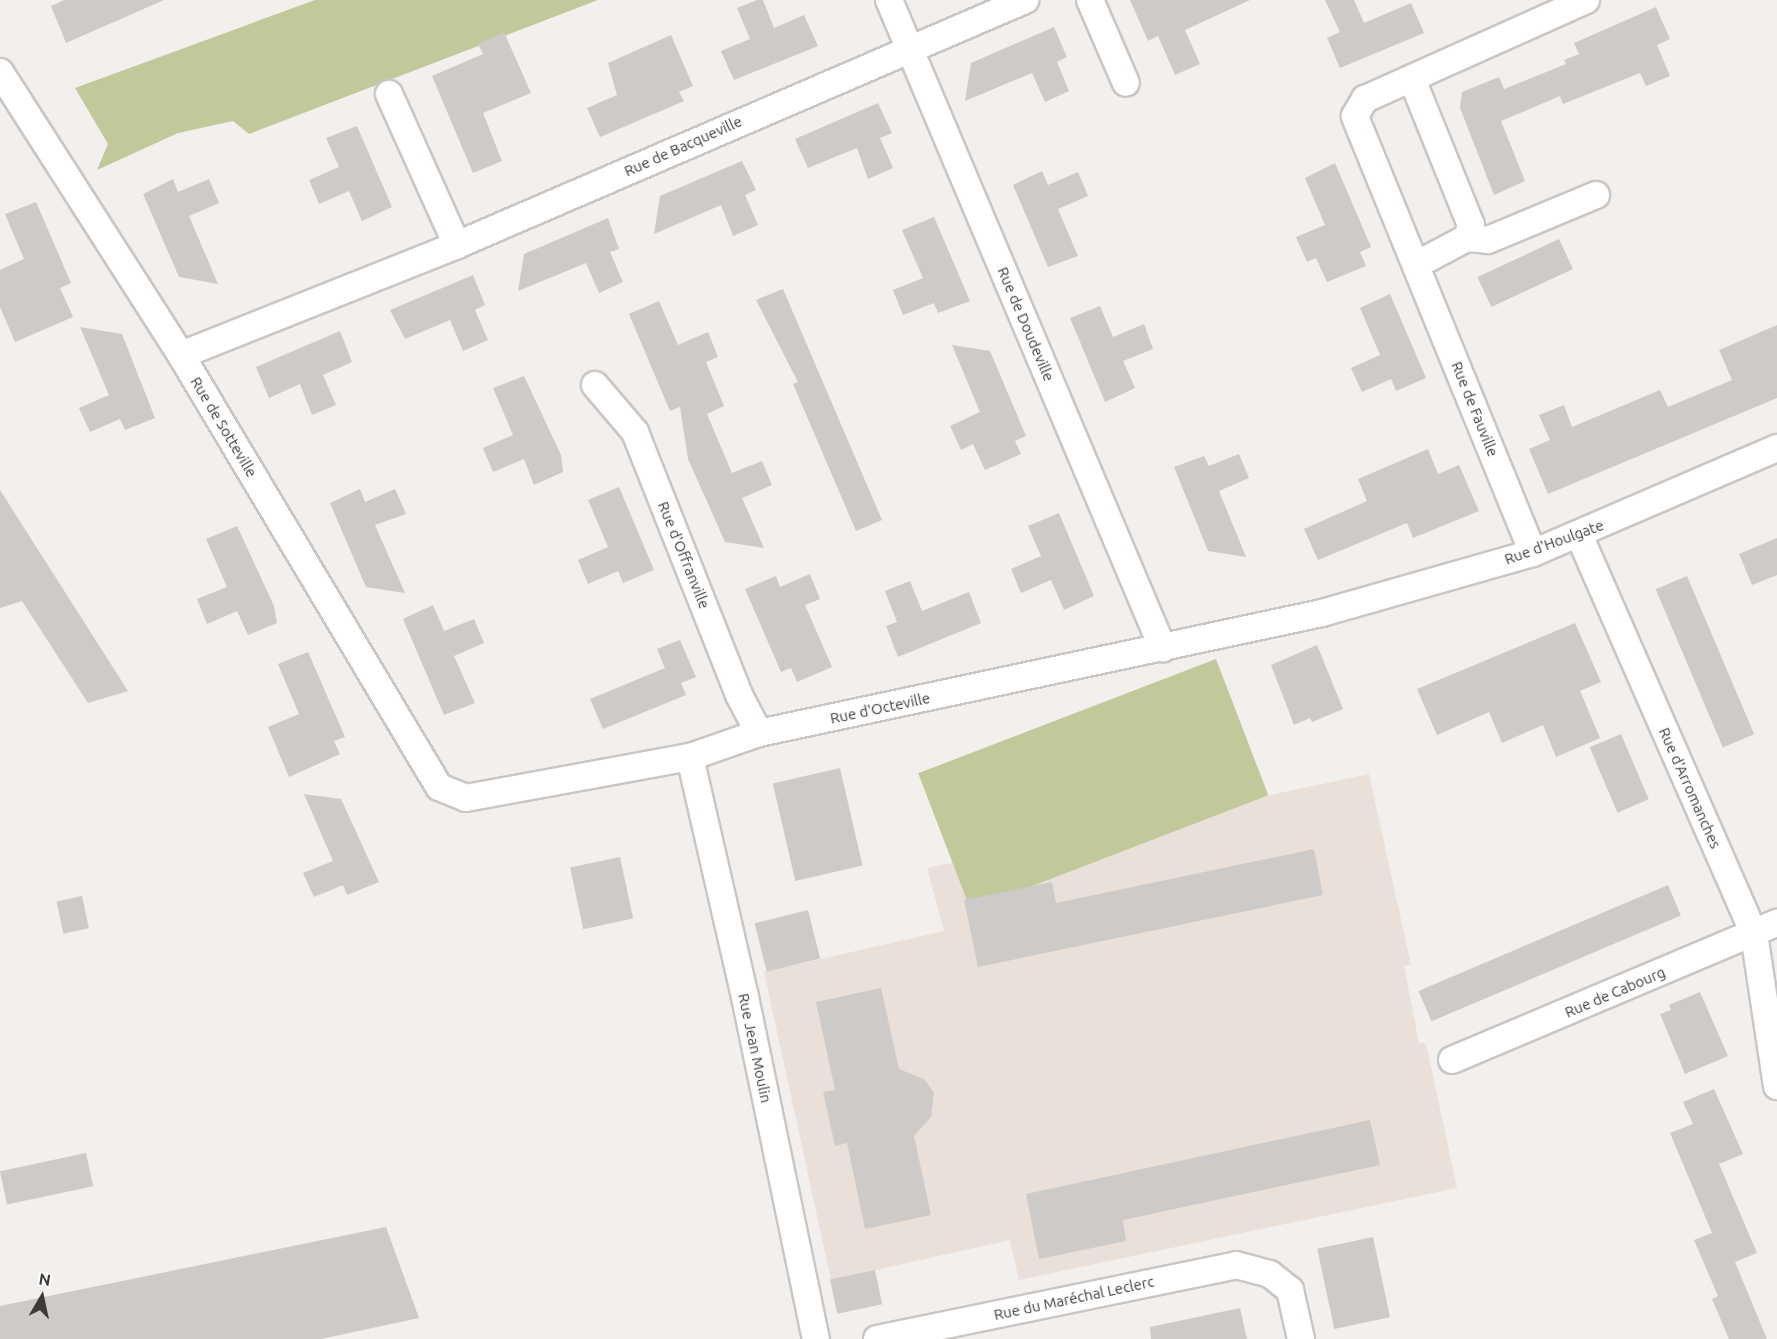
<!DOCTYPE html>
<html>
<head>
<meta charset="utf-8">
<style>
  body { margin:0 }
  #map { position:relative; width:1777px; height:1339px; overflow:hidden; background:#f3efec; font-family:Ubuntu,sans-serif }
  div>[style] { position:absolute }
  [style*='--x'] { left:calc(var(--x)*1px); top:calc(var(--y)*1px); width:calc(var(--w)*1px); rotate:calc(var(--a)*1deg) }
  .built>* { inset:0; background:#e9e1d9 }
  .green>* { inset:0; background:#c1c899; transform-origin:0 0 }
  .building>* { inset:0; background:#cdcac7; transform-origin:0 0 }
  .roads { filter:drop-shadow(2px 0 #cac6c4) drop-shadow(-2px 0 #cac6c4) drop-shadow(0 2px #cac6c4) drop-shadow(0 -2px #cac6c4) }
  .minor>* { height:26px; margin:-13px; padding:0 13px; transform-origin:13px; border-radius:13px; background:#fff }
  span { translate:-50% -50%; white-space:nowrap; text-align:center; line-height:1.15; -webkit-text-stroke:4.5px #fff; paint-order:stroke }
  .street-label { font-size:15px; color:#3d3b3a }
  .north { position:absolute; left:12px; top:1267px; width:60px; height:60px; -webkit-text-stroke:4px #fff; paint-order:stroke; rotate:9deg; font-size:16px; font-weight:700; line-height:24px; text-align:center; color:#3d3b3a }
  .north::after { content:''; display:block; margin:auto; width:21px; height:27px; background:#3d3b3a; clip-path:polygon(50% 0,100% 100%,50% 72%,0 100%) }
</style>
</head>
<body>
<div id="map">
  <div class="built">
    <div style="clip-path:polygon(1369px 774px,1411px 965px,1404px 966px,1419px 1043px,1426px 1043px,1457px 1188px,1019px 1280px,1010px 1240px,831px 1280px,764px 972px,944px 931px,927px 868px)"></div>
  </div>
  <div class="green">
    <div style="clip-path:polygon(315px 0,598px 0,249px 134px,233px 121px,178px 133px,97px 170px,108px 144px,75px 88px)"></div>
    <div style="left:1216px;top:659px;width:146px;height:319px;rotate:69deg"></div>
  </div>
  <div class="building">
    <div style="clip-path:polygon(64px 0,164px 0,66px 43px,51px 6px)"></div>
    <div style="clip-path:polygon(757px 0,763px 0,774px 28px,804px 15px,818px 46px,734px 80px,721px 51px,750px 39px,737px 8px)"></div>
    <div style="clip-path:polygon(1130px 0,1250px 0,1185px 30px,1200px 64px,1175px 75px,1158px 36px,1148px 41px)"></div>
    <div style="clip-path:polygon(1325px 0,1354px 0,1364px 23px,1411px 3px,1424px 33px,1340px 68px,1327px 38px,1340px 32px)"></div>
    <div style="clip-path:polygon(1656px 7px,1670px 39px,1657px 45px,1670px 76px,1646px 86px,1640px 73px,1563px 104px,1560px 96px,1501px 121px,1525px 181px,1494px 195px,1460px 108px,1462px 92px,1499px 77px,1504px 89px,1566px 64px,1564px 60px,1579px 54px,1574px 43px)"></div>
    <div style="clip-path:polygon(1054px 27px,1067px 57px,1057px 62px,1069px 91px,1045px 102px,1032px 73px,965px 101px,971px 63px)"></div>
    <div style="clip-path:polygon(504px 32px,531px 93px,483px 113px,502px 161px,473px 173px,432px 76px,483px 54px,478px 44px)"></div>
    <div style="clip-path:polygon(671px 35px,693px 86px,679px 92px,684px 101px,600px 137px,587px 108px,617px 95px,608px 63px)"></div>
    <div style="clip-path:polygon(878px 103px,892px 133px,880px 138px,893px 168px,868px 179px,857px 148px,808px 168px,795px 139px)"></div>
    <div style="clip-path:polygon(357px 126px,392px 207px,362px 221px,349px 191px,319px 204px,309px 180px,339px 167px,326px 138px)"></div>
    <div style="clip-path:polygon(742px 161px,756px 190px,745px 195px,758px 225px,733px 236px,721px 205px,654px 234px,660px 196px)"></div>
    <div style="clip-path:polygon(1335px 163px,1371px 247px,1360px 252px,1366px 266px,1327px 282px,1316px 258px,1307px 262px,1296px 237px,1325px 225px,1305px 178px)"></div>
    <div style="clip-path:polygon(1042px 171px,1048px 185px,1078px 172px,1088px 196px,1058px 209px,1078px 256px,1048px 267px,1013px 185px)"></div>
    <div style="clip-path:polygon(173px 179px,178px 192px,209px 179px,219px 203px,189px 216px,218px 284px,179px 277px,143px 194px)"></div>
    <div style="clip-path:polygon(36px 202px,71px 283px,60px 288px,73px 317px,15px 342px,0 307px,0 270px,24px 259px,5px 214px)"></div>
    <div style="clip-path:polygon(934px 217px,970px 301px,938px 313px,934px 303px,903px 315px,893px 290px,923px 278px,902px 230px)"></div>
    <div style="clip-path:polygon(608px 218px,619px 249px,610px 252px,623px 282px,599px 293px,586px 263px,518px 291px,524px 254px)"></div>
    <div style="left:1559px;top:239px;width:33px;height:90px;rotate:65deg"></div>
    <div style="clip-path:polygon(473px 275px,485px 305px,475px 310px,488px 340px,463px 351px,450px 320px,405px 339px,390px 310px)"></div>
    <div style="clip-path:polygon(783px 289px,882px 520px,856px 531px,793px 384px,798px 382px,756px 300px)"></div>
    <div style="clip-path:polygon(1390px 294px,1426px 378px,1396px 391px,1391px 379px,1362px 392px,1351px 368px,1380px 355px,1360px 308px)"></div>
    <div style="clip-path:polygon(659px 301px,678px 345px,708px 332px,718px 357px,706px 362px,724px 406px,707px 414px,732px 473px,762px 461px,772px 485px,742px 498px,764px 548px,725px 542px,688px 459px,680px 407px,670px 411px,629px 314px)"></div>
    <div style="clip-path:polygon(1100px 306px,1113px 337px,1144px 324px,1153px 349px,1123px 361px,1135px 388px,1105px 402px,1070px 318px)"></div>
    <div style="clip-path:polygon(1777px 325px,1777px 398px,1548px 494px,1529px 449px,1550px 440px,1539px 415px,1564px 405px,1572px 427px,1660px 390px,1668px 407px,1732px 380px,1719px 350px)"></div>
    <div style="clip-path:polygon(80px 327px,122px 334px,155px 418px,125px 430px,120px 419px,90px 432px,79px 408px,109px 395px)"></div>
    <div style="clip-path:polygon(340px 331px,352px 362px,323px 375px,336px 405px,312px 415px,300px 384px,269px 398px,256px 367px)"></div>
    <div style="clip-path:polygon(952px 345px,990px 351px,1026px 436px,1015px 441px,1021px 454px,985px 470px,973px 444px,961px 450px,950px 426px,980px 412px)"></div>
    <div style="clip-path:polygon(524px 376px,561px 455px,563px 472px,534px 485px,524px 459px,493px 472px,483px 448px,513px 435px,493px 388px)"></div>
    <div style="clip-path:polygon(1428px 449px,1438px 474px,1459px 465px,1479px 511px,1413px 538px,1407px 523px,1318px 560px,1304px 529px,1367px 501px,1358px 479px)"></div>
    <div style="clip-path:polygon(1239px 454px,1249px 478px,1219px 491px,1246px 557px,1208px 551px,1174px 467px,1204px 456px,1209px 466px)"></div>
    <div style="clip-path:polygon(619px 487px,654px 570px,623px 583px,618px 571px,588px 584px,578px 560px,608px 547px,588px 500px)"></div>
    <div style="clip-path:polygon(360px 489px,365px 502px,395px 489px,406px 514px,375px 525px,405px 593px,366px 587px,330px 503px)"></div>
    <div style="clip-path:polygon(0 490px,128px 691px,88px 703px,22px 601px,0 608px)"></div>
    <div style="clip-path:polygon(1059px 513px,1094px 596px,1064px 610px,1051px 580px,1021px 593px,1011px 569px,1041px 556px,1028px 526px)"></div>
    <div style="clip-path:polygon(237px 526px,274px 606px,277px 623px,248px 635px,237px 611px,207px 624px,197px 599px,227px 587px,206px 539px)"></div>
    <div style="clip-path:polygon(1777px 538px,1777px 575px,1752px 585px,1739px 554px)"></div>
    <div style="clip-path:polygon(810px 574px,820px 599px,805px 605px,832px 667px,797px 682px,791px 668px,781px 672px,745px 589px,776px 576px,780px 587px)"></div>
    <div style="left:1687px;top:576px;width:172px;height:34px;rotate:67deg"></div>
    <div style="clip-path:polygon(910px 581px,922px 611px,969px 592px,981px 623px,898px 657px,886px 626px,897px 622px,885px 591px)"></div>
    <div style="clip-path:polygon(433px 605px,444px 631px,474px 619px,484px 643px,454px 656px,475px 703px,444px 715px,403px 619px)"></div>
    <div style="clip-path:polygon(1575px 623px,1601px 682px,1580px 691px,1600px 738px,1556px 757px,1543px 725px,1502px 743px,1489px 712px,1437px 735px,1417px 689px)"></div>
    <div style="clip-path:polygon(680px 640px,696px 677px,681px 683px,686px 695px,603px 729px,590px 699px,665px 668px,657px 649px)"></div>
    <div style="clip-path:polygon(1317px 645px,1343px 709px,1312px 722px,1310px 718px,1294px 725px,1271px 665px)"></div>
    <div style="clip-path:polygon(308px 652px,345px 737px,334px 741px,340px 754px,289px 777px,268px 727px,299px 714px,278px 664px)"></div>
    <div style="left:1621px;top:734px;width:71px;height:34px;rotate:67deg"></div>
    <div style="left:840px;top:768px;width:100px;height:69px;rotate:77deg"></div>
    <div style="clip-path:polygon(304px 794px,341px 799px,379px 882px,347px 895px,343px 885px,314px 897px,303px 873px,333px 861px)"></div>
    <div style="clip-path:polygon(1314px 849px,1323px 895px,978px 967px,964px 900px,1052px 882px,1056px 903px)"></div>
    <div style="left:620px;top:857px;width:63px;height:51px;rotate:78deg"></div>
    <div style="left:1668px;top:885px;width:33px;height:271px;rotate:67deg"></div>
    <div style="left:82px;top:896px;width:33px;height:26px;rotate:78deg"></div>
    <div style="left:808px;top:910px;width:50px;height:55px;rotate:76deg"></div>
    <div style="clip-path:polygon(881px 988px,899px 1069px,924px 1079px,934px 1093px,931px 1117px,914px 1136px,931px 1215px,865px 1229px,847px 1143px,835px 1146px,823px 1092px,835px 1090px,816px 1002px)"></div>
    <div style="clip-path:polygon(1700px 992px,1728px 1056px,1685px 1074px,1660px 1014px,1671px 1010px,1669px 1005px)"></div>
    <div style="clip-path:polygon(1714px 1089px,1743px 1154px,1719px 1164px,1757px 1253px,1735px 1262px,1767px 1339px,1729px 1339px,1712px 1299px,1718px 1296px,1694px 1240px,1712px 1233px,1670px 1133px,1693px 1124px,1683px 1102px)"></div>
    <div style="clip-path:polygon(1370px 1120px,1380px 1165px,1123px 1220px,1126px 1241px,1039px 1259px,1026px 1194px)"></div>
    <div style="left:86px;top:1153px;width:34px;height:88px;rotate:78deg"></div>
    <div style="clip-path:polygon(386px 1227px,419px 1318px,321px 1339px,0 1339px,0 1306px)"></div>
    <div style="left:1373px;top:1237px;width:82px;height:57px;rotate:78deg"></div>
    <div style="left:875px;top:1270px;width:35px;height:46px;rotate:78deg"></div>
    <div style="clip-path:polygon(1240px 1308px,1247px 1339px,1151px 1339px,1150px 1327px)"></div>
  </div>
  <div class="roads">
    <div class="minor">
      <div style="--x:889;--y:0;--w:704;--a:67.11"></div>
      <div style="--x:1090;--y:0;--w:90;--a:66.6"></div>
      <div style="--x:0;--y:72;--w:336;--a:57.4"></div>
      <div style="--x:181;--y:355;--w:503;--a:59.15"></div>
      <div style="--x:439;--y:787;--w:29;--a:22"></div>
      <div style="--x:466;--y:798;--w:228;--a:-10.4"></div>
      <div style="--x:690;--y:757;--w:73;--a:-19.2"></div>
      <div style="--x:759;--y:733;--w:576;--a:-12.03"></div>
      <div style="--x:1322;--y:613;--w:219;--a:-15.9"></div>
      <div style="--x:1533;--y:553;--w:266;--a:-23.3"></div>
      <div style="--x:1412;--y:79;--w:157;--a:68"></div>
      <div style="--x:1471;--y:225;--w:14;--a:107"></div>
      <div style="--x:389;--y:94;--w:166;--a:65.8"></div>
      <div style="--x:1416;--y:265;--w:58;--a:-27.9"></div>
      <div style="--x:1467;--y:238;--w:21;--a:5"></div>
      <div style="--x:1488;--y:240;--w:117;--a:-22.6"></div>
      <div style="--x:181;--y:355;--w:297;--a:-21.7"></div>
      <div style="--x:457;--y:245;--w:619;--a:-23.33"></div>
      <div style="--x:595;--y:385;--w:62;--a:49.6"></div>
      <div style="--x:635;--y:432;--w:283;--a:68.4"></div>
      <div style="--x:739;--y:695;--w:43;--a:62.2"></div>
      <div style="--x:1579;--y:535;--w:436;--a:66.3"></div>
      <div style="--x:1754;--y:934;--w:154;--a:81.4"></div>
      <div style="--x:1533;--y:553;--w:472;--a:-112.2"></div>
      <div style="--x:1355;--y:116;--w:20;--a:-60"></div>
      <div style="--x:1365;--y:99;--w:242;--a:-24.1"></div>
      <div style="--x:690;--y:757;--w:246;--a:77.1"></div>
      <div style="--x:745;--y:997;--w:349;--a:78.3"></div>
      <div style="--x:1452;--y:1060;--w:353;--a:-22.9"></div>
      <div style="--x:877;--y:1339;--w:367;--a:-11.6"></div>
      <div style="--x:1236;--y:1265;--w:35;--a:15"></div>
      <div style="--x:1270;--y:1274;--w:26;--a:39"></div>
      <div style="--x:1290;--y:1290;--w:50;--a:77.3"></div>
    </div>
  </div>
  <div class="street-label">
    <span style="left:683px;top:146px;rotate:-24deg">Rue de Bacqueville</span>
    <span style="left:1026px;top:324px;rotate:67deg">Rue de Doudeville</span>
    <span style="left:1475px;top:409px;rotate:68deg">Rue de Fauville</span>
    <span style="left:224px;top:427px;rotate:59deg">Rue de Sotteville</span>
    <span style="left:1554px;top:542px;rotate:-20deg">Rue d'Houlgate</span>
    <span style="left:684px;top:555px;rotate:68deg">Rue d'Offranville</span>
    <span style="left:880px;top:708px;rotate:-12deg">Rue d'Octeville</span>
    <span style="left:1690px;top:788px;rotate:66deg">Rue d'Arromanches</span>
    <span style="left:1615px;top:992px;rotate:-23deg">Rue de Cabourg</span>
    <span style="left:755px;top:1048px;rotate:78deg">Rue Jean Moulin</span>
    <span style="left:1074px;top:1298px;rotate:-12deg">Rue du Maréchal Leclerc</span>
  </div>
  <div class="north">N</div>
</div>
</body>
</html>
